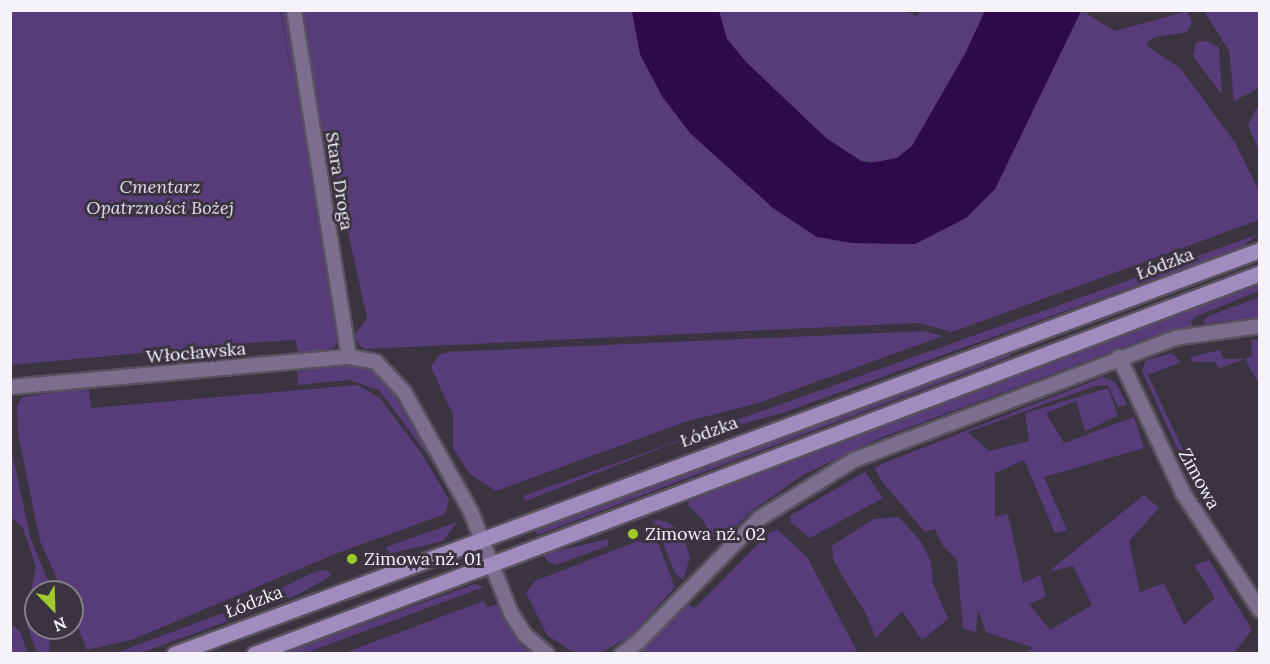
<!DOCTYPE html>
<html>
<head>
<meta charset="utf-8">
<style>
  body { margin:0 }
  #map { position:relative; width:1270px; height:664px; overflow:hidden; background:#393440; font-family:Lora,serif }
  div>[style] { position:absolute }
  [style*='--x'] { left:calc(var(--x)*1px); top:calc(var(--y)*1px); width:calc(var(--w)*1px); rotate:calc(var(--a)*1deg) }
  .green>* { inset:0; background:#583b79 }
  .water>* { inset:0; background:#2e0a4d }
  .roads { filter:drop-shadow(2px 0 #57525e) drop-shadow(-2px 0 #57525e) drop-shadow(0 2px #57525e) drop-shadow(0 -2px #57525e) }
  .minor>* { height:14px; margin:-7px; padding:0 7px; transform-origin:7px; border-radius:7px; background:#7b6e8e }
  .secondary>* { height:15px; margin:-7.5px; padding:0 7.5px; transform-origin:7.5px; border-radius:7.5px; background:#a18cbf }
  .dots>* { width:16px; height:16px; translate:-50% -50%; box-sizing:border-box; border:3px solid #393440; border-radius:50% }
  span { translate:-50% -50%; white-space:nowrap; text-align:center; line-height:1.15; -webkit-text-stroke:6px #393440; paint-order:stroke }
  .street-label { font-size:18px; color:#f5f2fa }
  .park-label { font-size:18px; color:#e4dcf0; font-style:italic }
  .poi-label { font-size:18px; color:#f5f2fa }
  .left { translate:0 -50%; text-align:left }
  .frame { position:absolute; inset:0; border:12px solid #f5f2fa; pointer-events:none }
  .north { position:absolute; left:24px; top:580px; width:60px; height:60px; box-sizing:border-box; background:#393440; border:2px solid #84808a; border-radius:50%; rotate:157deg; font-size:16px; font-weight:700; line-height:24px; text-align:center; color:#f5f2fa }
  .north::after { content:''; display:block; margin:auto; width:21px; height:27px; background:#a1c929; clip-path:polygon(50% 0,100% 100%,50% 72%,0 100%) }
</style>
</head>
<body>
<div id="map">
  <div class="green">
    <div style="clip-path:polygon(903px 10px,917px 16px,920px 11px,985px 11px,966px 52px,912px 146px,897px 158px,883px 163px,861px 161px,826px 138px,746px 62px,727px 39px,719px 22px,719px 11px)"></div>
    <div style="clip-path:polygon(10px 11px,280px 11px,293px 82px,281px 11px,285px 11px,339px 338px,334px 348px,299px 354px,295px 340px,261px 342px,11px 365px)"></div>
    <div style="clip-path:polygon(300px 11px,632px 11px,640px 54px,662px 96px,690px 133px,773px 208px,852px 243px,915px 244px,966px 218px,995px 189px,1081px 11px,1089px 11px,1087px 14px,1115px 31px,1187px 11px,1192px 22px,1187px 32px,1155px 37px,1147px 42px,1148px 46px,1181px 69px,1236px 144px,1259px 191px,1259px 220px,952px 332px,918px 323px,364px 349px,353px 338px,367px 318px,347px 227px,322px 155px)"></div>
    <div style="clip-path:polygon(1204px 11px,1259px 11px,1259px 88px,1234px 101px,1229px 51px)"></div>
    <div style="clip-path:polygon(1207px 41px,1219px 48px,1222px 95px,1193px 56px,1196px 42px)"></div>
    <div style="clip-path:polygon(1256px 109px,1259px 109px,1259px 151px,1248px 125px)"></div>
    <div style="clip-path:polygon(1259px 234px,1240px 248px,785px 412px,671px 444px,526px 501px,523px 496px)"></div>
    <div style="clip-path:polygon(1259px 282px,1259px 291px,1197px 316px,1191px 321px,1193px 328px,1148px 338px,878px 439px,803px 475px,751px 511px,720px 543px,713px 542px,703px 520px,688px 505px,690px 499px)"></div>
    <div style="clip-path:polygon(1259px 297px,1259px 317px,1202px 324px,1207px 317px)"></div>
    <div style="clip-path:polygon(924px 331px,943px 336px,758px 403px,685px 422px,496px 491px,470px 474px,453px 448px,453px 415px,431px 367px,439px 355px,448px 352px)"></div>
    <div style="clip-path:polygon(1251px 340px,1259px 340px,1259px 384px,1245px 359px,1220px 368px,1214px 362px,1193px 362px,1190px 357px,1220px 350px,1224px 359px,1245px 359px,1252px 356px)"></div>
    <div style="clip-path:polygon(1009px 352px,1011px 356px,537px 535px,534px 528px)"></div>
    <div style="clip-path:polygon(1172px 353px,1181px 362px,1148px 375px,1206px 498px,1199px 496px,1142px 371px,1146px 360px)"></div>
    <div style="clip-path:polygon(355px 365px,375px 371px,388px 385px,435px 465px,379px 390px,348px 380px,298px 385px,297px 371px)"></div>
    <div style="clip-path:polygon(1103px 377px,1116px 383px,1127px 405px,1118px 407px,1108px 385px,1095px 386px,968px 432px,989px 451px,1029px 441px,1025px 413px,1108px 388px,1118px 416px,1085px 431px,1076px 401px,1046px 413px,1064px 443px,1134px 417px,1144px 448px,1044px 477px,1067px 530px,1055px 533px,1024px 460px,995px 473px,995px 517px,1008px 514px,1023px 583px,1040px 575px,1046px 597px,1029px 604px,1050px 630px,1092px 605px,1073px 566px,1048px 572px,1144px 495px,1159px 508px,1129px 541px,1140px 592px,1164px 583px,1184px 625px,1215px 598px,1194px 565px,1209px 560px,1252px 630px,1234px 653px,1022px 653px,1034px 648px,986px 632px,978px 609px,976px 632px,963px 629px,957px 560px,943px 546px,935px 529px,925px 532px,880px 479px,875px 468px,884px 463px)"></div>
    <div style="clip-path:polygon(358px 385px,380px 398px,422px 454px,449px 500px,445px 514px,335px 554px,134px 639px,87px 650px,72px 613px,72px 592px,63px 592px,40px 541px,18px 434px,17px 406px,22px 397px,89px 388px,91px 408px)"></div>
    <div style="clip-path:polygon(10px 444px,31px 540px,53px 592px,36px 592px,36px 628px,67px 628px,69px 633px,49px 641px,50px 653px,37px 653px,25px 619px,36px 567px,23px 528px,11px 517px)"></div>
    <div style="clip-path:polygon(865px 472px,883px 498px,810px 538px,790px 522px,791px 515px)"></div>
    <div style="clip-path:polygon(899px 517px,922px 543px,931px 562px,933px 584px,948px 619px,922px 640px,902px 611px,876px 638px,865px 612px,834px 562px,832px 546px,874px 519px)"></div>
    <div style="clip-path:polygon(661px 520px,669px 523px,679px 532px,658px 531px,653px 521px)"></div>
    <div style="clip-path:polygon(457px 522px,443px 541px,389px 554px,386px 547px)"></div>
    <div style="clip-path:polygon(778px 530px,807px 557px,858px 653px,639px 653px,688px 605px,695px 608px,769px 533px)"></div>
    <div style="clip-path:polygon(651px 536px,656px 538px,675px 587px,631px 636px,602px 652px,576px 654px,547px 635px,526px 593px,535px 581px)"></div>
    <div style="clip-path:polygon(660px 536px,684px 538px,690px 558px,683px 580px,675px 573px)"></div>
    <div style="clip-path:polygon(608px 539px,608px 546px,556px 565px,548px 562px,543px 554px)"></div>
    <div style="clip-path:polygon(319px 570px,328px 571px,331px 576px,295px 596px,141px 653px,116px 653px,245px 605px)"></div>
    <div style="clip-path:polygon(475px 584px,484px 587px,306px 653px,283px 653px)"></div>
    <div style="clip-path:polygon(483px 601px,488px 607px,498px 604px,520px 644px,531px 653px,344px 653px)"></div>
    <div style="clip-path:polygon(11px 623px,21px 633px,27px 653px,11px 653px)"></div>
  </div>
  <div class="water">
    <div style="clip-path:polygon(632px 11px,719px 11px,727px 39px,746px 62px,826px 138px,861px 161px,870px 163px,897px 158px,912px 146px,966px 52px,985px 11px,1081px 11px,995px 189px,966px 218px,915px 244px,852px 243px,817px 237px,773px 208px,690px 133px,662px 96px,640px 54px)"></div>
  </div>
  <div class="roads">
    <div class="minor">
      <div style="--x:294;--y:10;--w:351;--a:81"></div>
      <div style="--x:1119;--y:357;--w:150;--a:64.8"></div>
      <div style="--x:1183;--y:493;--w:140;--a:56.7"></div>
      <div style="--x:10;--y:387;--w:340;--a:-5.1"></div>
      <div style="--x:349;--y:357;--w:27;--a:10"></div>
      <div style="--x:376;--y:362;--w:41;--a:47"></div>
      <div style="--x:404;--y:392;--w:137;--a:60.8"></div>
      <div style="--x:471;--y:512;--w:109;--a:68.4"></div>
      <div style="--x:511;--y:613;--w:25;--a:58"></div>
      <div style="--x:524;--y:634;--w:30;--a:41"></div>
      <div style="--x:622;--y:654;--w:20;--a:-37"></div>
      <div style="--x:638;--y:642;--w:174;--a:-45.5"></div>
      <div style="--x:760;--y:518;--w:110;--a:-31.7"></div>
      <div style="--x:854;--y:460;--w:343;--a:-20.8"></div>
      <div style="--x:1175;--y:338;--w:86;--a:-8"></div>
    </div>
    <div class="secondary">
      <div style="--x:174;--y:654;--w:1159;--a:-20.41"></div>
      <div style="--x:254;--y:654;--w:1076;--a:-20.74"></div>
    </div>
  </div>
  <div class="dots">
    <div style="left:633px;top:534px;background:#a1c929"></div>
    <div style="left:352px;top:559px;background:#a1c929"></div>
  </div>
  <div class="street-label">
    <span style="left:339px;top:181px;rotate:81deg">Stara Droga</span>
    <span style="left:1165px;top:264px;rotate:-21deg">Łódzka</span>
    <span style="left:196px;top:353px;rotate:-5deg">Włocławska</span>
    <span style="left:709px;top:432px;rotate:-20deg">Łódzka</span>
    <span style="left:1199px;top:479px;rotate:61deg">Zimowa</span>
    <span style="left:254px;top:602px;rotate:-21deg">Łódzka</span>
  </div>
  <div class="park-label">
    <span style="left:160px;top:198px">Cmentarz<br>Opatrzności Bożej</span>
  </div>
  <div class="poi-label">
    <span class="left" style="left:645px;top:534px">Zimowa nż. 02</span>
    <span class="left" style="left:364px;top:559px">Zimowa nż. 01</span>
  </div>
  <div class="frame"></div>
  <div class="north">N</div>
</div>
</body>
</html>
